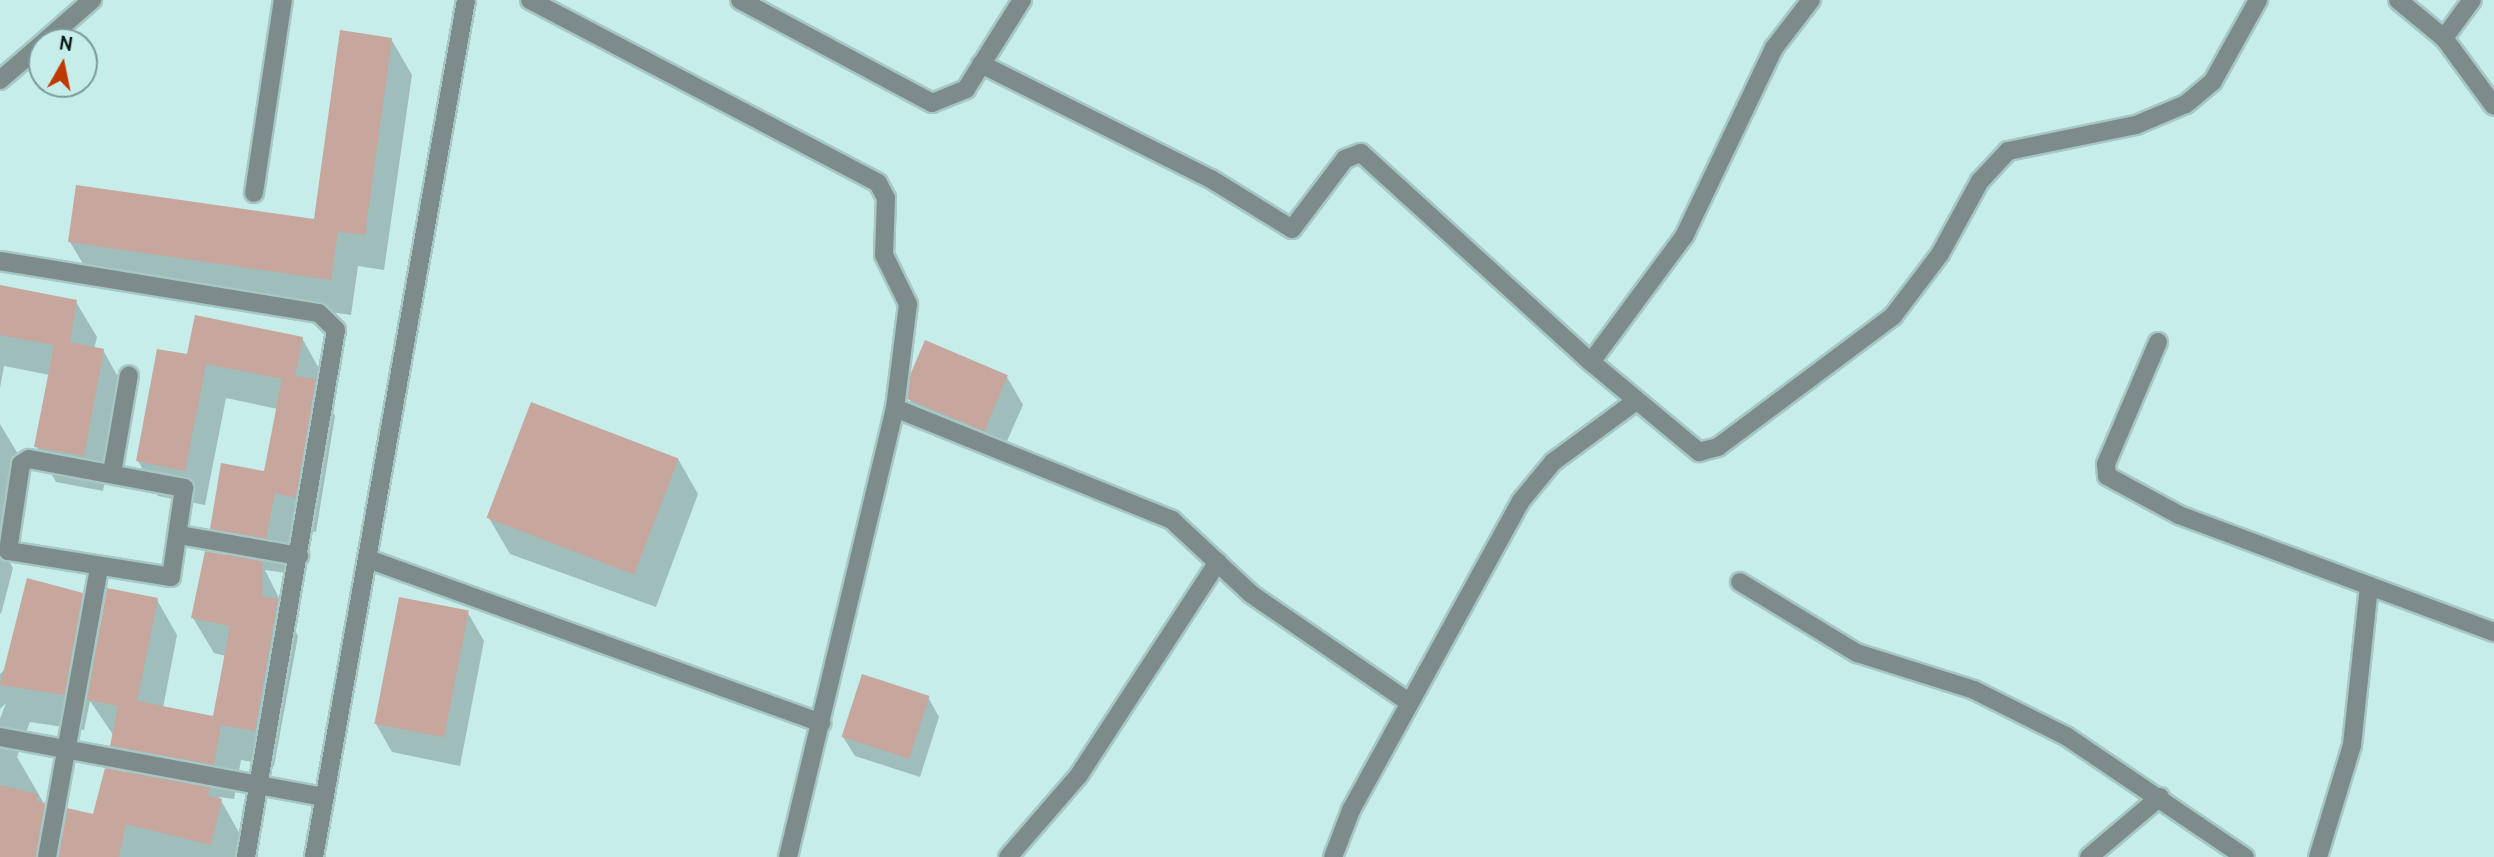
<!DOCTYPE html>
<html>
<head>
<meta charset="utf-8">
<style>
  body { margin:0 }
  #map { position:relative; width:2494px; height:857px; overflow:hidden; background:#c6edea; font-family:Cabin,sans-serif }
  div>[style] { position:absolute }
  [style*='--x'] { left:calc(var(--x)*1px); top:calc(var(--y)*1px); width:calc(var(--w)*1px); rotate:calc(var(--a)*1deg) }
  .shadow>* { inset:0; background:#0003 }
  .building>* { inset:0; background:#c7a69d; transform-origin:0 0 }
  .roads { filter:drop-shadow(2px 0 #a5c7c5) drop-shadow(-2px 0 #a5c7c5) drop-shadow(0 2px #a5c7c5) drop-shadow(0 -2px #a5c7c5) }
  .minor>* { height:18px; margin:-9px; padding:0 9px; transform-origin:9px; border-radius:9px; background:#7d8c8b }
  span { translate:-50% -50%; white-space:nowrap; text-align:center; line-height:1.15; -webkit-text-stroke:5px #c6edea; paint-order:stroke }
  .north { position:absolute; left:28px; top:28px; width:70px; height:70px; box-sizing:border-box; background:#c6edea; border:2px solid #7c9997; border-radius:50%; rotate:9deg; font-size:19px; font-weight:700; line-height:28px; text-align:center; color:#0c1b1a }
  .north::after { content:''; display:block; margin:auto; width:24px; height:32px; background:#c03802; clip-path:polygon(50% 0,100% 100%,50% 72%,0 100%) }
</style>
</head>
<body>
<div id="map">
  <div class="shadow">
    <div style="clip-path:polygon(391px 39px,412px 75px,384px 270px,358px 266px,351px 315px,91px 277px,70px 242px,315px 221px)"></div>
    <div style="clip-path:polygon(0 287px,76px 302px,97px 337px,94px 349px,103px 350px,123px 386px,103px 491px,56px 482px,36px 446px,50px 375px,4px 366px,0 388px)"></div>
    <div style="clip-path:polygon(evenodd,302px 338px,322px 374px,319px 389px,335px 416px,316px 532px,294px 528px,286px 573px,265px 570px,298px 636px,274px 766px,241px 760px,234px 799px,219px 797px,241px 836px,237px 857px,0 857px,0 719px,6px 703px,0 709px,0 674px,82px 594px,101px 628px,157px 600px,177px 635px,163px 708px,214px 718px,226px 656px,214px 653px,193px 618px,228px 557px,212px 528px,265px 473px,278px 409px,226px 398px,205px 505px,158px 496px,138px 461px,188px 356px,302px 338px,90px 701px,114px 736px,112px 745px,128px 774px,95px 816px,64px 838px,17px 757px,30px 722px,84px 730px,90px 701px)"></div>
    <div style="clip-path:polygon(1007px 377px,1023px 405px,999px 459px,926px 427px,909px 399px)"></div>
    <div style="clip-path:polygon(0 424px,18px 454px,0 545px,13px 568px,1px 614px,0 613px)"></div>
    <div style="clip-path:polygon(678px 459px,698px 494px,656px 607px,510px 554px,489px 518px)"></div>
    <div style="clip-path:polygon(468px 613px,484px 641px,460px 766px,392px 752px,376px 724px)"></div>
    <div style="clip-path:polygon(928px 697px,939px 717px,920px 777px,855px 756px,843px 737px)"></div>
  </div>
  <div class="building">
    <div style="clip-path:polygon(340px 30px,392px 38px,365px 235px,338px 232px,331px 280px,68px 242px,76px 185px,314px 219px)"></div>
    <div style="clip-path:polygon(0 285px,77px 300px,70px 342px,104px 349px,84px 456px,34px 447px,54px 345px,0 335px)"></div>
    <div style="clip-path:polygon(195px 315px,303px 337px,295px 376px,316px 379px,296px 498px,275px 493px,266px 539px,210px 529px,221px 463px,264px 471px,282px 379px,206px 364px,185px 471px,136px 461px,157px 349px,187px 354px)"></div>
    <div style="left:925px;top:340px;width:90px;height:61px;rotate:23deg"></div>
    <div style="left:531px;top:402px;width:158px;height:124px;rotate:21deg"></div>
    <div style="clip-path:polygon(205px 551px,262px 561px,262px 596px,278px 599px,255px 731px,221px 725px,214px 765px,110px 746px,118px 706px,87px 700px,107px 588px,158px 598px,137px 701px,213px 716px,230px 626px,191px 618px)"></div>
    <div style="clip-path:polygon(27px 578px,83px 593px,65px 695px,0 685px)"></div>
    <div style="left:399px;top:597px;width:71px;height:129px;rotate:11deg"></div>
    <div style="left:862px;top:674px;width:71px;height:66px;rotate:18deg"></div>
    <div style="clip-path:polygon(105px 768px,210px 787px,208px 796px,222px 799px,211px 845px,126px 824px,119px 857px,59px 857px,67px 808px,93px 814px)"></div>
    <div style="clip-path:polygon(0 785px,38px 794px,37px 801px,45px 803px,36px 857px,0 857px)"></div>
  </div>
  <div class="roads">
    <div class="minor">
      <div style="--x:530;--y:0;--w:393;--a:27.7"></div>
      <div style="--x:878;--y:183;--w:17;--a:62"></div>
      <div style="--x:886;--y:198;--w:57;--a:92"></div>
      <div style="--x:884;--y:255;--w:55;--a:63.9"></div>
      <div style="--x:908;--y:304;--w:105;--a:97.1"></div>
      <div style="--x:740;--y:0;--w:218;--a:28.2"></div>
      <div style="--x:932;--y:103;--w:37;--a:-22"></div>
      <div style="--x:966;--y:89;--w:105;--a:-57.8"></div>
      <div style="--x:1811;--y:0;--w:61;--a:127.6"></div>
      <div style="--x:1774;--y:48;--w:207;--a:115.5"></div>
      <div style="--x:1685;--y:235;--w:158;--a:126.5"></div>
      <div style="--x:1591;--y:362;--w:141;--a:39.8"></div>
      <div style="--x:1699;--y:452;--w:20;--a:-15"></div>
      <div style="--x:1718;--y:447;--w:219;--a:-36.8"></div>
      <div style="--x:1893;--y:316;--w:78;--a:-52.8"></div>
      <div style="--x:1940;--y:254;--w:83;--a:-61.3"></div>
      <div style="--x:1980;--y:181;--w:41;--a:-47"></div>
      <div style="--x:2008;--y:151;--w:131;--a:-11.5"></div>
      <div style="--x:2136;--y:125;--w:54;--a:-22.8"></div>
      <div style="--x:2186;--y:104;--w:35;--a:-40"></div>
      <div style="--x:2213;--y:81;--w:93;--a:-60.9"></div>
      <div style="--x:2398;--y:0;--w:60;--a:39.6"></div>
      <div style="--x:2444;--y:38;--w:84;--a:53.7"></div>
      <div style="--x:2444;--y:38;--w:47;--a:-53.6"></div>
      <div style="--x:44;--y:42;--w:64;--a:-41.2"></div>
      <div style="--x:981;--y:64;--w:257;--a:26.6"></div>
      <div style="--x:1211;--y:179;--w:95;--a:31.7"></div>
      <div style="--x:1292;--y:229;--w:88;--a:-52.9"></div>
      <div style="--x:1345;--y:159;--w:17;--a:-21"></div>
      <div style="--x:1361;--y:153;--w:311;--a:42.3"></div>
      <div style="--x:0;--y:80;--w:55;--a:-40.6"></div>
      <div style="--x:254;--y:193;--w:195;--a:-81.5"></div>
      <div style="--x:0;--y:261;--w:323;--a:9.3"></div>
      <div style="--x:319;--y:313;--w:24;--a:45"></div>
      <div style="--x:336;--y:330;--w:535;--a:99.69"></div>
      <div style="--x:2158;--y:342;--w:133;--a:113.1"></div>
      <div style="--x:2106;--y:464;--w:12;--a:85"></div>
      <div style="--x:2107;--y:476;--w:82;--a:28.4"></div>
      <div style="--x:2179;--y:515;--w:336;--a:20.4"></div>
      <div style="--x:29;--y:459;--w:158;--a:10.6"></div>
      <div style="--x:184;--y:488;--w:90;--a:98.3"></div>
      <div style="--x:171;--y:577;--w:165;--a:-170.9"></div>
      <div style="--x:8;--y:551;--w:88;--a:-81.5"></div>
      <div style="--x:21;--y:464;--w:9;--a:-32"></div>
      <div style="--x:112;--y:473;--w:99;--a:-80.2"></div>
      <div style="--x:179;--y:535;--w:122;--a:9.9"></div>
      <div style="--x:371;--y:560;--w:479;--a:19.9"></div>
      <div style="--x:1740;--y:582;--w:137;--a:31.3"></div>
      <div style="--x:1857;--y:653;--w:123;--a:17.5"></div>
      <div style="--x:1974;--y:690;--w:103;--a:26.6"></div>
      <div style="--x:2066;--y:736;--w:216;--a:34.1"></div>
      <div style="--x:0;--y:737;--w:330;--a:10.5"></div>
      <div style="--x:47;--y:857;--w:294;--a:-79.8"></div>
      <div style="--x:314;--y:857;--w:870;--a:-79.94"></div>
      <div style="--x:788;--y:857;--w:462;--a:-76.6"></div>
      <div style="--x:895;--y:408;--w:299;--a:22"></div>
      <div style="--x:1172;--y:520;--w:108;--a:43.1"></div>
      <div style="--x:1251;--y:594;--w:191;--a:34.4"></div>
      <div style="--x:1008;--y:857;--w:108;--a:-49.1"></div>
      <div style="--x:1079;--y:775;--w:254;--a:-56.9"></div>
      <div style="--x:1333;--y:857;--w:50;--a:-69"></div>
      <div style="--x:1351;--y:810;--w:351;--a:-61.2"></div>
      <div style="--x:1520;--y:502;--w:52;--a:-50.5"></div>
      <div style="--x:1553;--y:462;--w:103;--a:-36.3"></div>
      <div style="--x:2089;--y:857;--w:93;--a:-40.2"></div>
      <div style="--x:2318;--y:857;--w:117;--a:-73.1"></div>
      <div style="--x:2352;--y:745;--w:160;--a:-83.9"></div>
    </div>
  </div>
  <div class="north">N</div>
</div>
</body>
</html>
